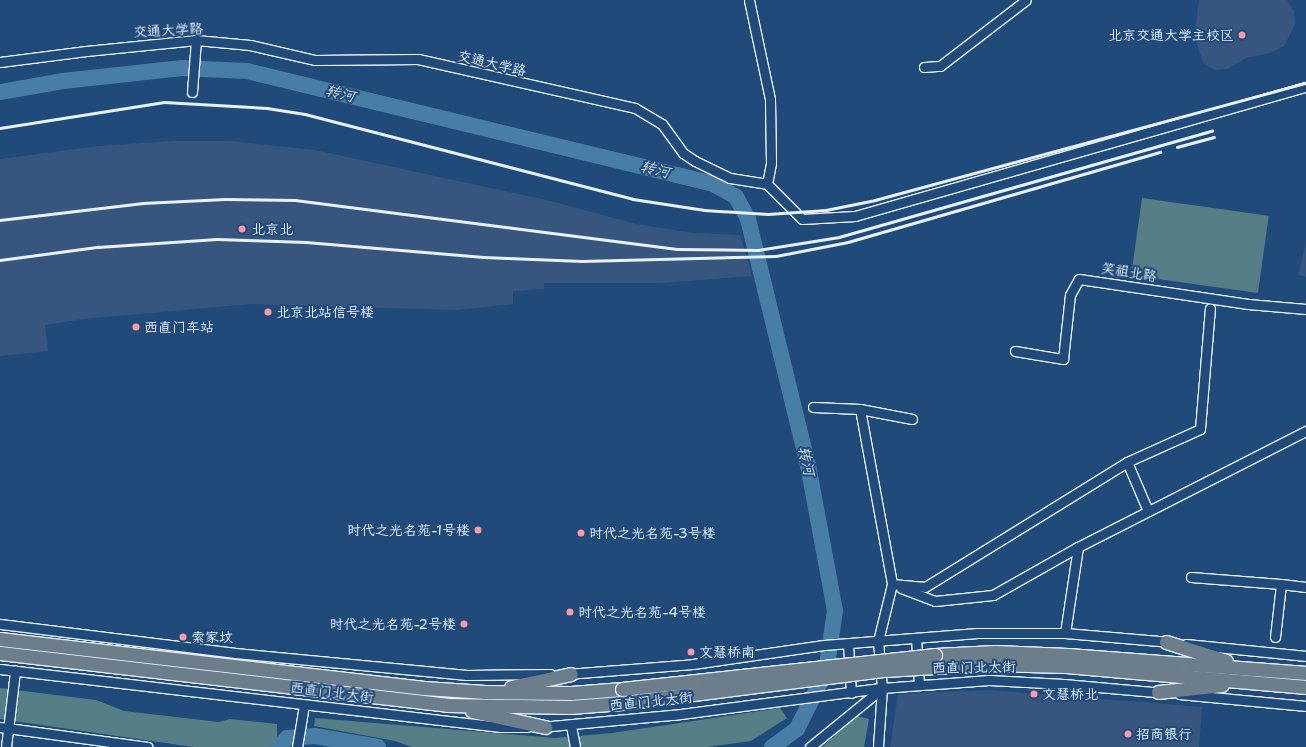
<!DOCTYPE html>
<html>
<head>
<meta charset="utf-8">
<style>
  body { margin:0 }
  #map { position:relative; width:1306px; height:747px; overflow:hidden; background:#1f4a7a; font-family:"Shantell Sans","LXGW WenKai TC",sans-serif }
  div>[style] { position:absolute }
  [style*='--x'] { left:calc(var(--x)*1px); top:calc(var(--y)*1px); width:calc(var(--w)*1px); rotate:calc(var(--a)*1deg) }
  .built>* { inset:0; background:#365680 }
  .green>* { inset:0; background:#557e86; transform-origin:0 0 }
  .river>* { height:16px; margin:-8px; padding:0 8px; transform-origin:8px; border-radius:8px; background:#487da5 }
  .roads { filter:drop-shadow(1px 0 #e8f1f8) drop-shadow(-1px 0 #e8f1f8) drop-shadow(0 1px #e8f1f8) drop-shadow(0 -1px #e8f1f8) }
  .minor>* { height:9px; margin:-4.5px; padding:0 4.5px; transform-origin:4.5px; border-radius:4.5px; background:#1f4a7a }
  .highway>* { height:13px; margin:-6.5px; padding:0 6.5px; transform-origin:6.5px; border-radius:6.5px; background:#6c7d8c }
  .rail>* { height:2.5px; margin:-1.25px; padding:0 1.25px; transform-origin:1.25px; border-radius:1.25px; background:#e8f1f8 }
  .bridges { filter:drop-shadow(1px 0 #e8f1f8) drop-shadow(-1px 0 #e8f1f8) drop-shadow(0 1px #e8f1f8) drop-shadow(0 -1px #e8f1f8) }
  .highway-bridge>* { height:13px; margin:-6.5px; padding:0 6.5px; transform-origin:6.5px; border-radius:6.5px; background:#6c7d8c }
  .dots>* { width:11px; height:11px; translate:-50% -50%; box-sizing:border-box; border:2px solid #1f4a7a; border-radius:50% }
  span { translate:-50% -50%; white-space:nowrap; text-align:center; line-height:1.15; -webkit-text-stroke:4px #1f4a7a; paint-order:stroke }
  .street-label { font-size:14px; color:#e8f1f8 }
  .poi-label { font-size:14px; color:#e8f1f8 }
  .right { translate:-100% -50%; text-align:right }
  .left { translate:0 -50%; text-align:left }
  .water-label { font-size:15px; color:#d0e0ec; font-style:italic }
</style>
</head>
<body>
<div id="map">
  <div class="built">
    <div style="clip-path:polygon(1199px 0,1287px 0,1294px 11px,1295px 25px,1284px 46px,1270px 53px,1246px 58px,1227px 69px,1215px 70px,1204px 64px,1194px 37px)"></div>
    <div style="clip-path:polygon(173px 141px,229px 141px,315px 150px,551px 201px,636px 224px,693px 233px,740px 235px,752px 276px,661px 283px,544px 283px,544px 289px,513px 291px,513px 304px,457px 310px,251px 304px,83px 319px,45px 325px,48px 351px,0 356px,0 159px,99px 146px)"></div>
    <div style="clip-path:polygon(1306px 243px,1306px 277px,1298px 275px)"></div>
    <div style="clip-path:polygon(989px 690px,1202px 707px,1199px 747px,890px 747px,898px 694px)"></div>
  </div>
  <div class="green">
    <div style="left:1142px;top:198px;width:128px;height:78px;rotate:8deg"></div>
    <div style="clip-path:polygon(0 688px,96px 700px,124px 711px,219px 722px,230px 719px,277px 724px,277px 747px,193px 747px,0 719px)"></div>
    <div style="clip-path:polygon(780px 708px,787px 718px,751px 741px,707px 747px,412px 747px,395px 741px,314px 726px,315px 718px,555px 738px,612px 733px)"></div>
    <div style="clip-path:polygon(857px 716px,869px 719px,864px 747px,822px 747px)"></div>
  </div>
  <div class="river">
    <div style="--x:0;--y:92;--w:64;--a:-9.9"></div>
    <div style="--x:63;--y:81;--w:120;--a:-6.2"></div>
    <div style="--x:182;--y:68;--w:65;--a:2.6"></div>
    <div style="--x:247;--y:71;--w:480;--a:13.6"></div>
    <div style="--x:713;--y:184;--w:26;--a:29"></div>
    <div style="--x:736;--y:197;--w:25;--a:61"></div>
    <div style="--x:748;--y:219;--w:72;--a:76.3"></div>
    <div style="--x:765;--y:289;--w:181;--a:76.3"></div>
    <div style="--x:808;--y:465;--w:148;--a:79.5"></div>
    <div style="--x:835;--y:611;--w:61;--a:98.5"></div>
    <div style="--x:826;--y:671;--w:65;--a:116.6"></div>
    <div style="--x:797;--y:729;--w:31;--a:144"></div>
    <div style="--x:279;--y:747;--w:12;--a:-48"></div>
    <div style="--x:287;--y:738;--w:28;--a:-4"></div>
    <div style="--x:315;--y:736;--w:64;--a:9.9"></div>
  </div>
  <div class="roads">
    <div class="minor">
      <div style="--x:0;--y:62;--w:87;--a:-7.3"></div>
      <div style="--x:86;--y:51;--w:111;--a:-5.7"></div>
      <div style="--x:196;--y:40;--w:54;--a:5.3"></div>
      <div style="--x:250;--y:45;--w:67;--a:13"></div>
      <div style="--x:315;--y:60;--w:103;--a:-0.6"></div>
      <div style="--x:418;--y:59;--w:222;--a:12.7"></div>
      <div style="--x:635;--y:108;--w:31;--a:31"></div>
      <div style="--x:662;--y:124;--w:36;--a:54"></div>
      <div style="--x:683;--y:153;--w:14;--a:34"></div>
      <div style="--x:695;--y:161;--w:39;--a:26"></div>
      <div style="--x:730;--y:178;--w:37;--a:9"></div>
      <div style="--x:767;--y:184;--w:21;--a:-79"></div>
      <div style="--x:771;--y:163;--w:64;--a:-90.9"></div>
      <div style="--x:770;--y:99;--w:101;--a:-102"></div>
      <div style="--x:924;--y:67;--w:16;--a:-4"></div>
      <div style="--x:940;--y:66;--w:108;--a:-37.5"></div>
      <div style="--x:192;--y:92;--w:52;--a:-85.6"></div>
      <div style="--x:767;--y:184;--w:49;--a:45"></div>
      <div style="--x:802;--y:219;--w:53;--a:-3.2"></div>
      <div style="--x:855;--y:216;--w:469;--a:-16"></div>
      <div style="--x:1015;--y:351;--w:49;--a:9.5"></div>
      <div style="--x:1063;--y:359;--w:64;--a:-83.8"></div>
      <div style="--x:1070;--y:295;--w:18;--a:-61"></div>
      <div style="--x:1079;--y:279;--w:171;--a:8.4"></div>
      <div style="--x:1248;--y:304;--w:58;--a:4.9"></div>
      <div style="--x:813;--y:407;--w:47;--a:2.4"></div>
      <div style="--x:860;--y:409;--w:53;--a:10.9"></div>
      <div style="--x:860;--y:409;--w:178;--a:79.6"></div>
      <div style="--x:892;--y:584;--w:59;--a:103.8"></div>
      <div style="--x:878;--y:641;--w:47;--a:85.1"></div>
      <div style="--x:882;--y:688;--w:59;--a:93.9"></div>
      <div style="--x:1148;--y:511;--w:53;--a:-113.2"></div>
      <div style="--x:1127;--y:462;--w:80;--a:-24.3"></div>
      <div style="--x:1200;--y:429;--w:121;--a:-85.3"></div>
      <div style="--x:1191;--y:577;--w:90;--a:4.4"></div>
      <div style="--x:892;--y:584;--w:33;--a:5"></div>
      <div style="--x:925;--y:587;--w:238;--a:-31.7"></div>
      <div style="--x:901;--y:588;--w:36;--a:21"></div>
      <div style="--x:935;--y:601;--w:58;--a:-5.9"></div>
      <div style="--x:993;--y:595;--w:98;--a:-29.5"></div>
      <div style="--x:0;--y:624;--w:237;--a:7"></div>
      <div style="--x:235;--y:653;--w:233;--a:5.4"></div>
      <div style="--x:467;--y:675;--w:83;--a:-0.7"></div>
      <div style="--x:1065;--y:633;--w:87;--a:-81.4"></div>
      <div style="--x:1078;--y:547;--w:256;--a:-27"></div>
      <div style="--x:1275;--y:637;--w:53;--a:-83.5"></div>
      <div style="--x:1281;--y:584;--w:25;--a:7"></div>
      <div style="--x:916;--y:638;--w:47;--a:86.3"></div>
      <div style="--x:848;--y:644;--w:49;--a:86.5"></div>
      <div style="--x:1186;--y:644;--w:121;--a:5.7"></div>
      <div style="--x:0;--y:669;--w:504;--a:6.6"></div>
      <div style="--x:501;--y:727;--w:26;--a:0"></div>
      <div style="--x:567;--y:674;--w:126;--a:-4.5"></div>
      <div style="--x:693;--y:664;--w:132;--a:-8.3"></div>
      <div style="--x:824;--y:645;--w:154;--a:-4.5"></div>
      <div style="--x:978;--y:633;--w:87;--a:0"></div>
      <div style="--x:1065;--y:633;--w:106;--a:4.9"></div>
      <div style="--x:1179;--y:694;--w:128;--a:5.4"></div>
      <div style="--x:571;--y:726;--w:21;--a:79"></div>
      <div style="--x:0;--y:727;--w:149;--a:7.7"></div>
      <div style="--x:540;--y:727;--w:134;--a:-5.2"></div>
      <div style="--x:673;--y:715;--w:211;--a:-7.4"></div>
      <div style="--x:882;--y:688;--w:107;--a:-4.3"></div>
      <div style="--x:989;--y:680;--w:75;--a:3.1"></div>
      <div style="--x:1064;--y:684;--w:100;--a:5.1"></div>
      <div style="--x:6;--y:747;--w:77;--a:-83.2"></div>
      <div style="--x:297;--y:747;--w:43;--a:-80.5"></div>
      <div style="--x:810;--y:747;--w:92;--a:-39.2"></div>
    </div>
    <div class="highway">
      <div style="--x:0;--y:639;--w:427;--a:6.6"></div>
      <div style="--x:424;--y:688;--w:61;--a:3.8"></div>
      <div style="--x:485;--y:692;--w:86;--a:0.7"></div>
      <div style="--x:571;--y:693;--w:51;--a:-4.5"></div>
      <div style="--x:1166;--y:642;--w:63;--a:17.6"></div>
      <div style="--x:0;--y:653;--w:450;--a:6.6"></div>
      <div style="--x:447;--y:705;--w:123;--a:0.9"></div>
      <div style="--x:570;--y:707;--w:52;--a:-4.4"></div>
      <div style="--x:935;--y:655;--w:60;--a:-2.9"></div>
      <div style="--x:995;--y:652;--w:73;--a:2.4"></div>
      <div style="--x:1068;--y:655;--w:239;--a:4.3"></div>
      <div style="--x:935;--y:667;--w:54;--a:-3.2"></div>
      <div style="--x:989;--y:664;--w:77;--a:1.5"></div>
      <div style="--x:1066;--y:666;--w:241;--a:5"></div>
      <div style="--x:511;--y:687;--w:61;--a:-12.2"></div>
      <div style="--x:1158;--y:692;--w:64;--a:-6.2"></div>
      <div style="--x:472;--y:711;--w:75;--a:12.4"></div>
    </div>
  </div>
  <div class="rail">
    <div style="--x:0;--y:128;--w:166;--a:-9"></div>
    <div style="--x:164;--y:102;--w:103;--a:3.3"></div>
    <div style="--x:267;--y:108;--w:38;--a:9"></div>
    <div style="--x:305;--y:114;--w:339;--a:14.5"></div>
    <div style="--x:633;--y:199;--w:72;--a:8.8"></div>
    <div style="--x:704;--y:210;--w:64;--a:3.6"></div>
    <div style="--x:768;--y:214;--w:58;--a:-3.9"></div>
    <div style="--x:826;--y:210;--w:50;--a:-11.5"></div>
    <div style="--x:875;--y:200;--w:447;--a:-15.2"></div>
    <div style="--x:1177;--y:147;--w:38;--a:-15"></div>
    <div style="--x:0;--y:220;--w:144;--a:-6.8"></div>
    <div style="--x:143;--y:203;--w:82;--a:-2.8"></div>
    <div style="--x:225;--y:199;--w:70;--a:0.8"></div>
    <div style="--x:295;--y:200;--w:385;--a:7.3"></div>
    <div style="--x:677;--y:249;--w:81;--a:0.7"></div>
    <div style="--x:758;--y:250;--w:82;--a:-9.1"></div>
    <div style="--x:839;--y:237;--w:388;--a:-15.9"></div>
    <div style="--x:0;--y:260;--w:99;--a:-7.6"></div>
    <div style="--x:98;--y:247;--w:119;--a:-3.8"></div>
    <div style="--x:217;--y:239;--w:89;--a:1.9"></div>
    <div style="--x:306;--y:242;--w:178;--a:4.8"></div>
    <div style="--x:483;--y:257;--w:99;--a:2.3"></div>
    <div style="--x:582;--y:261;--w:194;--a:-1.5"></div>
    <div style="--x:776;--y:256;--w:73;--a:-11"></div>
    <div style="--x:848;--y:242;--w:325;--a:-16.1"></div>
  </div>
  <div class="bridges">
    <div class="highway-bridge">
      <div style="--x:622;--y:689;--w:315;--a:-6.2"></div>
      <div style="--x:622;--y:703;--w:265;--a:-7.2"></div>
      <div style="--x:885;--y:670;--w:50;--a:-3.4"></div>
    </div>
  </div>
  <div class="dots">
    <div style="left:1242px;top:35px;background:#ff9aa2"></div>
    <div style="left:242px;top:229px;background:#ff9aa2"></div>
    <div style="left:268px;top:312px;background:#ff9aa2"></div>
    <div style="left:136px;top:327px;background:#ff9aa2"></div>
    <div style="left:478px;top:530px;background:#ff9aa2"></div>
    <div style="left:581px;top:533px;background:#ff9aa2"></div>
    <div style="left:570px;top:612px;background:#ff9aa2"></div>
    <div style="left:464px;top:624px;background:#ff9aa2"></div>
    <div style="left:183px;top:637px;background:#ff9aa2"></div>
    <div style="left:691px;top:652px;background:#ff9aa2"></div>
    <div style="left:1034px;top:694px;background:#ff9aa2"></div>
    <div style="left:1128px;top:734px;background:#ff9aa2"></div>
  </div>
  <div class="street-label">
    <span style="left:168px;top:30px;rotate:-3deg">交通大学路</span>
    <span style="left:492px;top:63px;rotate:13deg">交通大学路</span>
    <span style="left:1129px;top:272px;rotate:9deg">笑祖北路</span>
    <span style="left:974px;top:667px;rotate:-1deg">西直门北大街</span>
    <span style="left:332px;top:692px;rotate:7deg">西直门北大街</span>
    <span style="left:651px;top:701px;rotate:-6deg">西直门北大街</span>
  </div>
  <div class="poi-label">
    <span class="right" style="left:1234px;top:35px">北京交通大学主校区</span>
    <span class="left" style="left:251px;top:229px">北京北</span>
    <span class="left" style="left:276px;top:312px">北京北站信号楼</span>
    <span class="left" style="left:144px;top:327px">西直门车站</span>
    <span class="right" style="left:470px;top:530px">时代之光名苑-1号楼</span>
    <span class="left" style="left:589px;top:533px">时代之光名苑-3号楼</span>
    <span class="left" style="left:578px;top:612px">时代之光名苑-4号楼</span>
    <span class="right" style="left:456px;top:624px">时代之光名苑-2号楼</span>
    <span class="left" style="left:191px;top:637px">索家坟</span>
    <span class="left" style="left:699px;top:652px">文慧桥南</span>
    <span class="left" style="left:1042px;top:694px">文慧桥北</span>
    <span class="left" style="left:1136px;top:734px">招商银行</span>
  </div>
  <div class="water-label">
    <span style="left:340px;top:94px;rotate:14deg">转河</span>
    <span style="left:655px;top:170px;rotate:14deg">转河</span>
    <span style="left:806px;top:461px;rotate:78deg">转河</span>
  </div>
</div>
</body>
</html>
